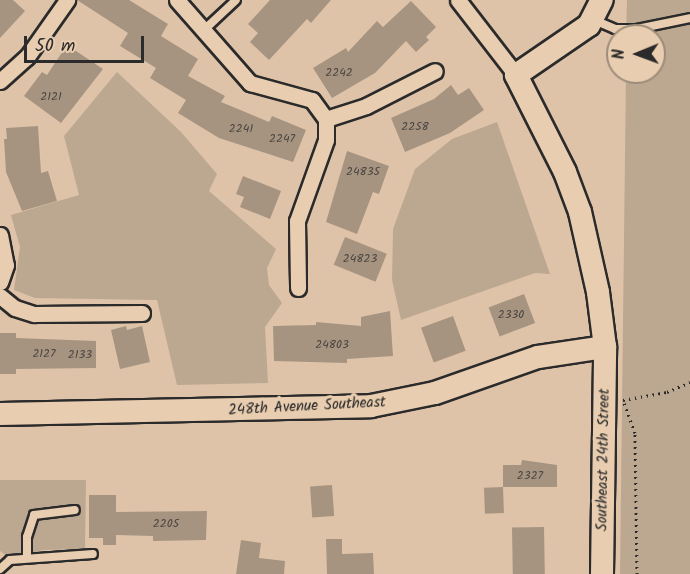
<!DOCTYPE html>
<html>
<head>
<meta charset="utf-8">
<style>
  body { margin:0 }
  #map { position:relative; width:690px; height:574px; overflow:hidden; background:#dec3a8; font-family:Kalam,sans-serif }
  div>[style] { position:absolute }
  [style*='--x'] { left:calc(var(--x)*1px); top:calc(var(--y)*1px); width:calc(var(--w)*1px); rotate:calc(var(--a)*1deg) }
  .green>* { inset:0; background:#bca790 }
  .building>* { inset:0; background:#a69481; transform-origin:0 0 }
  .path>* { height:3px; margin-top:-1.5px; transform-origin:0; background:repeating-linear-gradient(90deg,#2b2b2b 0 1.5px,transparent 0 6px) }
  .roads { filter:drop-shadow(2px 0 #2b2b2b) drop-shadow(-2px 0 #2b2b2b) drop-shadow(0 2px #2b2b2b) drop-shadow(0 -2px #2b2b2b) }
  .lane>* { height:8px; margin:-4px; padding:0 4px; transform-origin:4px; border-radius:4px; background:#e9cdb0 }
  .street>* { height:15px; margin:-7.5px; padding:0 7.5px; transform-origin:7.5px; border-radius:7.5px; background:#e9cdb0 }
  .secondary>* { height:22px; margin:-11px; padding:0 11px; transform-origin:11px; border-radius:11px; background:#e9cdb0 }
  span { translate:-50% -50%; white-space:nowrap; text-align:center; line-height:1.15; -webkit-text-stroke:6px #e9cdb0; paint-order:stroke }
  .number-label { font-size:12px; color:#4a4540 }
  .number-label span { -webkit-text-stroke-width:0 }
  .street-label { font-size:15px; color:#2b2b2b }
  .north { position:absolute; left:606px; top:24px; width:60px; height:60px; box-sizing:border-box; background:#e9cdb0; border:2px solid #9d8c7b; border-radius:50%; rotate:269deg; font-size:16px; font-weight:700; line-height:24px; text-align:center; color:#2b2b2b }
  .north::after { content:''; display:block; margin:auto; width:21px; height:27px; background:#2b2b2b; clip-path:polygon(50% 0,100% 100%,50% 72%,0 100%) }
  .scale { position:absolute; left:24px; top:36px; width:120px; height:27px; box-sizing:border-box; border:3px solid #2b2b2b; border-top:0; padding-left:8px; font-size:18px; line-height:21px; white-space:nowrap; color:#2b2b2b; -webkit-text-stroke:4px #e9cdb0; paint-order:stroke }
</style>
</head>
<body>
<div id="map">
  <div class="green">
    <div style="clip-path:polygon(627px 0,690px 0,690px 574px,620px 574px,626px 72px,654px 72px,654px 36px,626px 36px)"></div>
    <div style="clip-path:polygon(117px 72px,181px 132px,217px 174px,209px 191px,276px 249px,267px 268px,269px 285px,282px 303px,265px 327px,268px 383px,177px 385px,157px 300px,35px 298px,14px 290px,20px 247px,11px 215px,79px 195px,64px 136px)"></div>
    <div style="clip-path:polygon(497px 122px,550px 274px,535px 273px,401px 320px,392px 280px,393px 229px,415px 169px,452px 139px)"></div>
    <div style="clip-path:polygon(0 480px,86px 480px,85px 549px,43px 550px,10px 558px,0 551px)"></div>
  </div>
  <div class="building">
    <div style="clip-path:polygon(0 0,13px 0,25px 11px,0 38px)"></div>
    <div style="clip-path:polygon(77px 0,129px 0,168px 24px,161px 36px,198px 59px,188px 76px,225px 96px,221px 102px,269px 122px,272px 116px,306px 130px,293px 162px,219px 138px,178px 113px,186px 100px,150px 78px,156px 68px,120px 46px,128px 33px)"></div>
    <div style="clip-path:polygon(270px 0,331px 0,311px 23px,307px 19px,269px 60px,250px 42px,258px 33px,248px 24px)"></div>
    <div style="clip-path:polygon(411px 1px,436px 27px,426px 37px,429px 40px,416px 52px,406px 41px,375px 73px,332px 98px,313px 68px,346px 48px,348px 52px,377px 21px,383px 27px)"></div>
    <div style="clip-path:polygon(67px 45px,103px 69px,61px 123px,24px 96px,42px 72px,47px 75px)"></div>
    <div style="clip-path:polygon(451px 85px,458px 95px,469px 88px,484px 110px,450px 133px,405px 152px,391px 118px,434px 99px)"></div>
    <div style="clip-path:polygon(38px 126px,41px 173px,48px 171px,57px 201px,22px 211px,6px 172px,4px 139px,7px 139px,6px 128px)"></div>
    <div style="clip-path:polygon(347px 151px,389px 166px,379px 194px,373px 192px,357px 234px,326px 222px)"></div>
    <div style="clip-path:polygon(243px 176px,281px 191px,270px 219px,240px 207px,244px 197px,236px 194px)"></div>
    <div style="left:345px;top:237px;width:45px;height:30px;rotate:22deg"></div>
    <div style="left:524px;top:294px;width:31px;height:38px;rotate:69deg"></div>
    <div style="clip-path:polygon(390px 311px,393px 356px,347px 359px,347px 363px,274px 361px,273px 326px,316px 325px,316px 322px,361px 326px,361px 317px)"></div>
    <div style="left:453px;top:316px;width:37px;height:34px;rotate:70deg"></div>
    <div style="clip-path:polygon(126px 326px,127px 330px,142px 326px,150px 362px,120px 369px,111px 330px)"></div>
    <div style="clip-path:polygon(0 333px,16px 333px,16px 338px,96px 341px,96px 368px,16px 369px,16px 374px,0 374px)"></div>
    <div style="clip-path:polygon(522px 460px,557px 465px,557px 487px,503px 487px,503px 465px,521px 465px)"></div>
    <div style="left:332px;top:485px;width:31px;height:22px;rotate:86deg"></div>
    <div style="left:503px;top:487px;width:26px;height:19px;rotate:88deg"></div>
    <div style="clip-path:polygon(89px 495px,116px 495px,116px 512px,207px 511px,206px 540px,153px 541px,153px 536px,116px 535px,116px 545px,103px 545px,103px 538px,89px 538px)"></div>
    <div style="left:544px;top:527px;width:47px;height:32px;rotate:89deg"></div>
    <div style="clip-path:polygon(326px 539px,342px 539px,342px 554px,373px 553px,374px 574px,327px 574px)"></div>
    <div style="clip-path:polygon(241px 540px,261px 543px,259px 558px,285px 561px,284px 574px,236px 574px)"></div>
  </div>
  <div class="path">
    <div style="--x:637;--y:574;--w:141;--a:-90.8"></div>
    <div style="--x:635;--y:433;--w:35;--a:-110"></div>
    <div style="--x:623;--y:400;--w:45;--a:-10.3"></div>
    <div style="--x:667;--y:392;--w:25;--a:-23"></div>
  </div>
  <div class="roads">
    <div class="lane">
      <div style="--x:594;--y:20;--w:23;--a:23"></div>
      <div style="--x:615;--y:29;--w:22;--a:0"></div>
      <div style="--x:637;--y:29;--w:54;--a:-11.7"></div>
      <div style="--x:205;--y:29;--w:42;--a:-43.1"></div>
      <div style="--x:27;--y:557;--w:20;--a:-90"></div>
      <div style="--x:27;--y:537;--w:23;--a:-72"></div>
      <div style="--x:34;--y:515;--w:41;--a:-7"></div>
      <div style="--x:0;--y:569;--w:13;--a:-42"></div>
      <div style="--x:10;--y:560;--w:83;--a:-4.1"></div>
    </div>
    <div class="street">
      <div style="--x:177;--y:0;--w:111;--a:48.7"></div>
      <div style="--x:250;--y:83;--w:64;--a:15.3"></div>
      <div style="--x:312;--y:100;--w:24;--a:54"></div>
      <div style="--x:326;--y:119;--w:21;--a:90"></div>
      <div style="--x:326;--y:140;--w:86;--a:109.7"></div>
      <div style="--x:297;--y:221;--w:67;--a:89.1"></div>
      <div style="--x:458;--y:0;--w:95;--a:52.3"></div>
      <div style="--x:0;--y:81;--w:36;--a:-42"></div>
      <div style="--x:27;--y:57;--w:70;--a:-54.9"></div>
      <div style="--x:326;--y:119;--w:42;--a:-18"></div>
      <div style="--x:366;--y:106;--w:77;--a:-26.9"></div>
      <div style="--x:0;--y:235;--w:31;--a:79"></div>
      <div style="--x:6;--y:265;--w:18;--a:109"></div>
      <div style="--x:0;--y:296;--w:19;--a:39"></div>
      <div style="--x:15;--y:308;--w:20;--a:18"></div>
      <div style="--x:34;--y:314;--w:108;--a:-0.5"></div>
    </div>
    <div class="secondary">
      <div style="--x:0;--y:414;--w:371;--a:-1.2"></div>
      <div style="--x:371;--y:406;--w:65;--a:-11.5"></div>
      <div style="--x:435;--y:393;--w:109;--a:-19.3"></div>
      <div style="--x:538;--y:357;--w:68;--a:-8.5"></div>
      <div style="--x:602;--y:574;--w:227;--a:-89.2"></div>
      <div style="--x:605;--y:347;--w:55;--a:-97.3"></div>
      <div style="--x:598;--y:292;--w:82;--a:-102.7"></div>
      <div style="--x:580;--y:212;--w:43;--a:-110.6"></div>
      <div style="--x:565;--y:172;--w:109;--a:-116.8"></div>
      <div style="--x:516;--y:75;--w:88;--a:-34.4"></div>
      <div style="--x:589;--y:25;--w:28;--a:-63"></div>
    </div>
  </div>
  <div class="number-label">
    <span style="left:339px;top:73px">2242</span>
    <span style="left:51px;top:97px">2121</span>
    <span style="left:415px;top:127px">2258</span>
    <span style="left:241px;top:129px">2241</span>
    <span style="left:282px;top:139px">2247</span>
    <span style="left:363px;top:172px">24835</span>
    <span style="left:360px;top:259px">24823</span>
    <span style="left:511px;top:315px">2330</span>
    <span style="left:332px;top:345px">24803</span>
    <span style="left:44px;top:354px">2127</span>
    <span style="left:80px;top:355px">2133</span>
    <span style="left:530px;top:476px">2327</span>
    <span style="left:166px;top:524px">2205</span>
  </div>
  <div class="street-label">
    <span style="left:307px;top:407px;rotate:-3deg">248th Avenue Southeast</span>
    <span style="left:604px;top:460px;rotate:-89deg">Southeast 24th Street</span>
  </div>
  <div class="north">N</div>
  <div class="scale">50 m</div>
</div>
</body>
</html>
